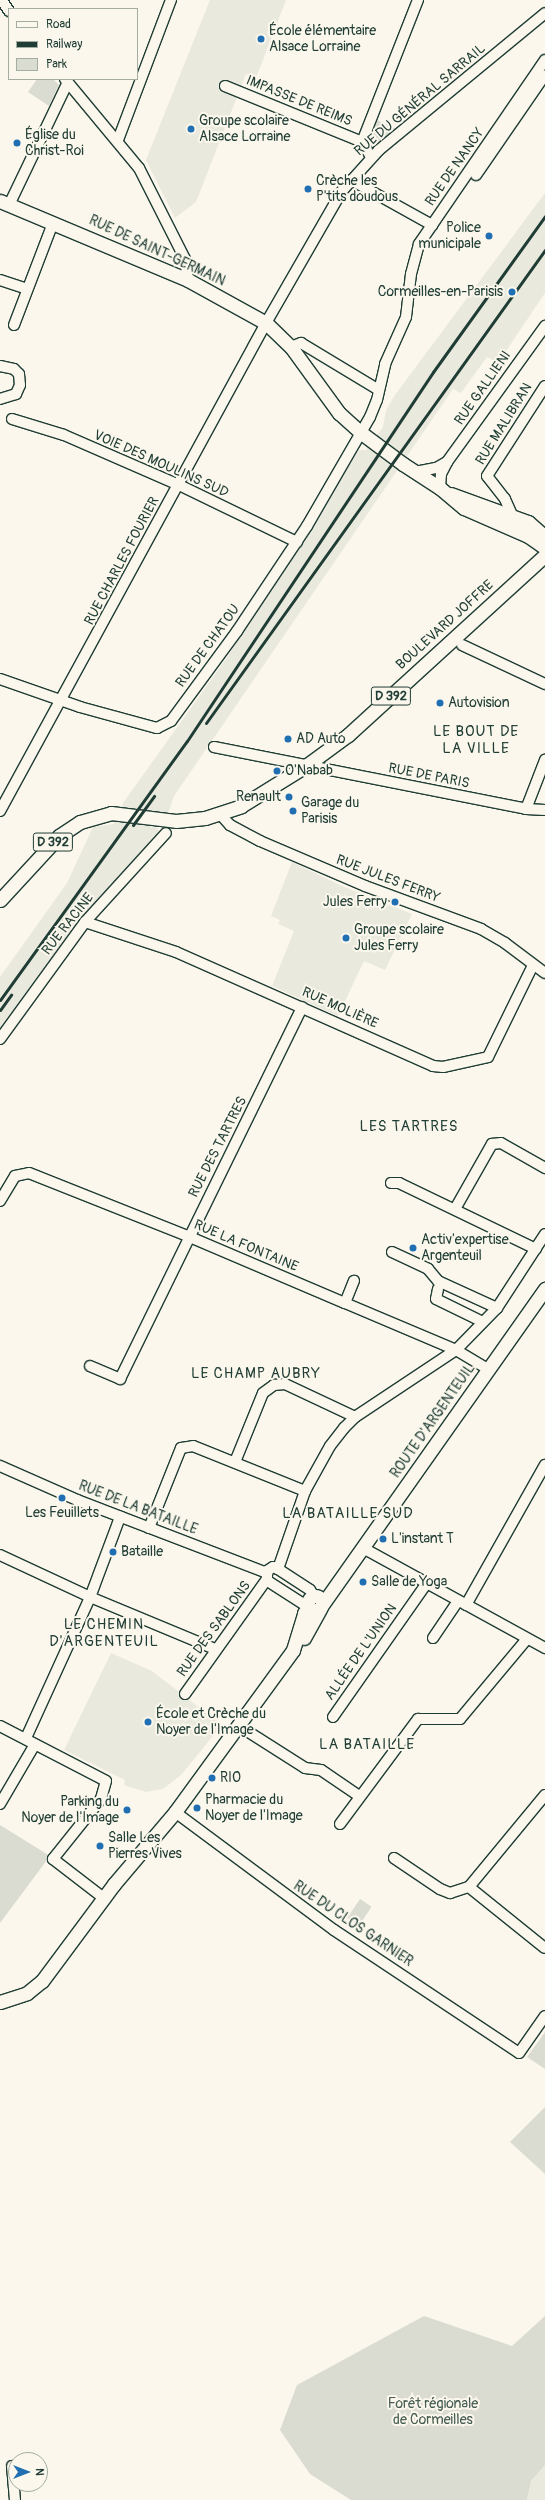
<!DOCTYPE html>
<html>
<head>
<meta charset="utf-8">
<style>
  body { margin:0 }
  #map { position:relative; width:545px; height:2500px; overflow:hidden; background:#fbf7ec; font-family:Pangolin,sans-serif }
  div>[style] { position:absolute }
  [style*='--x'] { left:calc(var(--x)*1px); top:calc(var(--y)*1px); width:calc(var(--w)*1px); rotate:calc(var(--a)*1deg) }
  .built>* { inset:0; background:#eae9de }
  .green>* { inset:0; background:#dbdcd1; transform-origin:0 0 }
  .roads { filter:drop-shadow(1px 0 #1f3d34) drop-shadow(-1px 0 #1f3d34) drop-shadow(0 1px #1f3d34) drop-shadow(0 -1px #1f3d34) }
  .minor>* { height:10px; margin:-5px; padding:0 5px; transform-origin:5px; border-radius:5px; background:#fbf7ec }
  .major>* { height:13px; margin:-6.5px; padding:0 6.5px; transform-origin:6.5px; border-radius:6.5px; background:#fbf7ec }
  .major>.ring { margin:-6.5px; padding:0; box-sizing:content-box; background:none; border:13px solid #fbf7ec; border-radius:50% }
  .rail>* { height:3px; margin:-1.5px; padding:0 1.5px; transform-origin:1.5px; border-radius:1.5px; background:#1f3d34 }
  .dots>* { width:11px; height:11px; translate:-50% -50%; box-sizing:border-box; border:2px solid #fbf7ec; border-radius:50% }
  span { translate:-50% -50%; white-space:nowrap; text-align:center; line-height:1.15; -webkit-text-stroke:4px #fbf7ec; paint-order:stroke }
  .shield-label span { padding:1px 3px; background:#fbf7ec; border:1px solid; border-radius:3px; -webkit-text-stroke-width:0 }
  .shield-label { font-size:13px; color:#1f3d34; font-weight:700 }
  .poi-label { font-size:14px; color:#1f3d34 }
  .left { translate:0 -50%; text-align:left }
  .right { translate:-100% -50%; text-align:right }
  .street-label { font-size:14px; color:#1f3d34 }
  .park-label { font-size:14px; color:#455d53 }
  .neighbourhood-label { font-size:15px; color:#1f3d34; letter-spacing:1px }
  .legend { position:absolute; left:8px; top:8px; width:130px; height:72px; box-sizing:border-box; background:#fbf7ec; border:1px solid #a3ada2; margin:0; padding:5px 7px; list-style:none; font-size:12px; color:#1f3d34 }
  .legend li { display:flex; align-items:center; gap:8px; height:20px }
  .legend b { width:20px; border:1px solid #a3ada2 }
  .north { position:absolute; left:8px; top:2452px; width:40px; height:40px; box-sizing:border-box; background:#fbf7ec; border:1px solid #a3ada2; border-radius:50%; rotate:90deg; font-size:11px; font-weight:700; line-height:16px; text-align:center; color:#1f3d34 }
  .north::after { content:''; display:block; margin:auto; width:14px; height:18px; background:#1f6fb2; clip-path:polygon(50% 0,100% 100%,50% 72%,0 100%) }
</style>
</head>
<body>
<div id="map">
  <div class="built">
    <div style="clip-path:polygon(210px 0,286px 0,256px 78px,246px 74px,196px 202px,175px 218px,146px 160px)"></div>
    <div style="clip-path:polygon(545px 193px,545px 293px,498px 363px,487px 357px,461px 393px,453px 389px,174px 796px,168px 814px,147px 812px,138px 823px,157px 828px,159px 832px,157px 836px,0 1036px,0 977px,67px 883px,93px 827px,114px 824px,123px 803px,228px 656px,359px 450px,366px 450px,383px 427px,386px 410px,395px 395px)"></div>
    <div style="clip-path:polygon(292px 862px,342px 886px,412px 914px,385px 970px,364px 961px,338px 1016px,272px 986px,294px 931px,278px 924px,280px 920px,271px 916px)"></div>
    <div style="clip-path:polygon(111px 1653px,152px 1671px,222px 1725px,181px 1775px,163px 1789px,146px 1792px,130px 1787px,124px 1785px,125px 1780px,64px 1750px)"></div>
    <div style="clip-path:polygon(545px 2465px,545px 2500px,527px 2500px,531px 2481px)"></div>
  </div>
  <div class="green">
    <div style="clip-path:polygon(37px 79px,53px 79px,59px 85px,49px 106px,28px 92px)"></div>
    <div style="clip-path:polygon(377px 120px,396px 129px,375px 144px,370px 136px)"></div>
    <div style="clip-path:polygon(0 1825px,50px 1856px,0 1923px)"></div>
    <div style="left:360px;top:1899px;width:14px;height:23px;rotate:34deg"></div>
    <div style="clip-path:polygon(545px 2032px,545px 2069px,527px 2057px)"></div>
    <div style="clip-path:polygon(545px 2107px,545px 2174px,510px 2142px)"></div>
    <div style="clip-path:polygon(424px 2316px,512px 2346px,545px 2316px,545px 2465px,531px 2481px,527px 2500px,351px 2500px,310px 2474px,280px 2430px,297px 2385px)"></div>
  </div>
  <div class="roads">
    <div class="minor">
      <div style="--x:2;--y:0;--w:13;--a:58"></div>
      <div style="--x:65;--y:79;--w:116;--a:50.3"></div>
      <div style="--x:139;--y:168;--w:102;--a:63.2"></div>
      <div style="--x:185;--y:259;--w:21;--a:82"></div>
      <div style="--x:225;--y:86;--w:148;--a:22.2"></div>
      <div style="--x:118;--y:140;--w:150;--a:-69.3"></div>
      <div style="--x:371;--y:157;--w:17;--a:-121"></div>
      <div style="--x:362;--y:142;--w:153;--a:-68.5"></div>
      <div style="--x:476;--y:175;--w:121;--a:-55.4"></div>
      <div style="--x:351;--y:180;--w:93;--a:29.1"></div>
      <div style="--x:9;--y:205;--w:136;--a:-64.4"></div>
      <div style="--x:0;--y:280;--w:28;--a:18"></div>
      <div style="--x:14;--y:325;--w:109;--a:-69.1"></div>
      <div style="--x:291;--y:347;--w:11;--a:-22"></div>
      <div style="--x:301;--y:343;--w:91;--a:31.1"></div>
      <div style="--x:0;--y:366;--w:14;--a:12"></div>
      <div style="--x:14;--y:369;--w:7;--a:45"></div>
      <div style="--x:19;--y:374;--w:11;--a:85"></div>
      <div style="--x:20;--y:385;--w:10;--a:114"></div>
      <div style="--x:16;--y:394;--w:17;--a:163"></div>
      <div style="--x:12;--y:419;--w:54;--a:17.1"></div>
      <div style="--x:64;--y:435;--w:125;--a:23.5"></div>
      <div style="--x:179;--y:485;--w:131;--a:25.8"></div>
      <div style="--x:415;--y:472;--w:21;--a:-11"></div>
      <div style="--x:436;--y:468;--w:13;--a:-29"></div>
      <div style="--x:440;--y:488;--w:14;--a:-86"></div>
      <div style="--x:441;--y:474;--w:13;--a:-63"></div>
      <div style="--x:447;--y:462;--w:168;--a:-54.2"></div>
      <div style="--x:513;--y:517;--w:20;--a:-114"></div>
      <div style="--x:505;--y:499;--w:29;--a:-128"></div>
      <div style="--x:487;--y:476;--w:107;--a:-57.2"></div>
      <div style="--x:462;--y:645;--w:92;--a:25.2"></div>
      <div style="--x:0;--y:679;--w:85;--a:19.3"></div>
      <div style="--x:80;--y:707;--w:80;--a:15.3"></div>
      <div style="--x:157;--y:728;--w:16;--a:-27"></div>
      <div style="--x:171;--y:721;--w:112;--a:-53.7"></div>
      <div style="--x:237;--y:631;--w:126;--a:-56.3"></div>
      <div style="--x:307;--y:526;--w:126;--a:-60"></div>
      <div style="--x:370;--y:417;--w:18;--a:-68"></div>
      <div style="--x:377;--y:400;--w:37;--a:-77"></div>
      <div style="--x:385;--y:364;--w:51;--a:-65.9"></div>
      <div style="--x:406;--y:317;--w:43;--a:-83.4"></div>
      <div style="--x:411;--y:274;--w:31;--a:-75"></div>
      <div style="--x:419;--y:244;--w:223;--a:-55.6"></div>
      <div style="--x:214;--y:747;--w:318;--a:11.2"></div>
      <div style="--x:526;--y:809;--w:19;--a:3"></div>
      <div style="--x:526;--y:809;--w:53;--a:-68.8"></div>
      <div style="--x:0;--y:811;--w:556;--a:-61.41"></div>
      <div style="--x:266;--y:323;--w:152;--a:-60.1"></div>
      <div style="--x:342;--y:191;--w:55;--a:-47.9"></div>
      <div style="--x:379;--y:150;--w:215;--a:-39.5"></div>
      <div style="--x:220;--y:814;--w:15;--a:48"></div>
      <div style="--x:230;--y:825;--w:34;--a:28"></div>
      <div style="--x:260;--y:841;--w:114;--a:23.2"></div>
      <div style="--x:365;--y:886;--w:124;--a:20.3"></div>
      <div style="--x:481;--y:929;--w:28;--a:30"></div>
      <div style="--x:505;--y:943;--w:50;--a:36.9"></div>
      <div style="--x:85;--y:922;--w:96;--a:18.2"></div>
      <div style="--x:176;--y:952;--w:281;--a:23.9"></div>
      <div style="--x:433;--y:1066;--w:10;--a:6"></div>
      <div style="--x:443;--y:1067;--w:46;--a:-12.5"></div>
      <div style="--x:488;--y:1057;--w:102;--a:-63.9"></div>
      <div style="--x:0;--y:1039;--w:145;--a:-54"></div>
      <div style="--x:85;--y:922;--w:120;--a:-47.7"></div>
      <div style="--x:391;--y:1183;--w:8;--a:0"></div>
      <div style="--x:399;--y:1183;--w:152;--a:25.7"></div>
      <div style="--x:0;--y:1201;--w:29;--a:-59"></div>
      <div style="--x:15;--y:1176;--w:14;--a:-12"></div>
      <div style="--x:29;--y:1173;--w:173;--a:21.7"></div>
      <div style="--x:190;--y:1237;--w:168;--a:23.1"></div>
      <div style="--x:345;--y:1303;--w:121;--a:22.9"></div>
      <div style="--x:456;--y:1350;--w:39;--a:31"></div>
      <div style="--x:455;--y:1209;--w:75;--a:-60.4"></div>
      <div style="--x:492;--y:1144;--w:9;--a:-6"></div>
      <div style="--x:501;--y:1143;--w:51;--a:29.6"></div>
      <div style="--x:392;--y:1252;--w:40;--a:25"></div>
      <div style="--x:428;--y:1269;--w:16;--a:50"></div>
      <div style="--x:438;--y:1281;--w:65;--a:24.6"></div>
      <div style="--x:438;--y:1289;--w:10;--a:101"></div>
      <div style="--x:436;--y:1299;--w:52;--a:26.1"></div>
      <div style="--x:345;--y:1303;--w:24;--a:-68"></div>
      <div style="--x:90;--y:1366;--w:33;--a:23"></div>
      <div style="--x:120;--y:1379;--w:414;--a:-63.9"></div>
      <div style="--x:235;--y:1462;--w:74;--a:-67.9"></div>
      <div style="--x:263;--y:1393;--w:14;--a:-36"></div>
      <div style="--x:274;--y:1385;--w:11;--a:-5"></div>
      <div style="--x:285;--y:1384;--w:77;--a:25.2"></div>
      <div style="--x:0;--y:1466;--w:84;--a:23.8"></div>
      <div style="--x:77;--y:1500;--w:204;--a:21"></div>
      <div style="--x:149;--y:1528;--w:86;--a:-68.2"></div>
      <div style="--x:181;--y:1448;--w:12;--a:-9"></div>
      <div style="--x:193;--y:1446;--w:121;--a:21.9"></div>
      <div style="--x:363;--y:1548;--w:208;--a:28.8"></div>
      <div style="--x:0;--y:1555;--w:99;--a:25"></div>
      <div style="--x:90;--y:1597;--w:135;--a:22.6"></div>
      <div style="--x:278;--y:1569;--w:83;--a:-70.9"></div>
      <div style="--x:305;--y:1491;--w:51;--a:-60.9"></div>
      <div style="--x:330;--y:1446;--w:23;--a:-52"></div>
      <div style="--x:344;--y:1428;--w:16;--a:-45"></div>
      <div style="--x:355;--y:1417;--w:121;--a:-33.6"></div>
      <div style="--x:456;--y:1350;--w:59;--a:-45.7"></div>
      <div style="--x:497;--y:1308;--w:88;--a:-57"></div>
      <div style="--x:308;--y:1602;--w:4;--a:135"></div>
      <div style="--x:305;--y:1605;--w:43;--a:-147.4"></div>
      <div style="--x:269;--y:1582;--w:4;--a:-124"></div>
      <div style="--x:267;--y:1579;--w:8;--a:-90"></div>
      <div style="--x:267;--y:1571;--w:7;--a:-34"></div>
      <div style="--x:273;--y:1567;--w:5;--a:22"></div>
      <div style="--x:278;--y:1569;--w:38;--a:33"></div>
      <div style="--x:310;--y:1590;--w:7;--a:56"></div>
      <div style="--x:466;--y:1605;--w:161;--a:-60.6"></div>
      <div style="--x:433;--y:1638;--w:45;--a:-56"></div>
      <div style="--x:185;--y:1694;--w:141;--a:-54.5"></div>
      <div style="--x:333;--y:1717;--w:162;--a:-55"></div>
      <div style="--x:0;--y:1726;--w:119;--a:27.4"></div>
      <div style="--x:106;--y:1781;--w:19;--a:106"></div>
      <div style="--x:101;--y:1799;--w:77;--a:128.7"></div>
      <div style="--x:53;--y:1859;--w:66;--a:37.6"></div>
      <div style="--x:247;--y:1731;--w:69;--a:32.5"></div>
      <div style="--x:305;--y:1768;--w:16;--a:7"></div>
      <div style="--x:321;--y:1770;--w:46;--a:34.4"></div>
      <div style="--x:26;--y:1738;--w:152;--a:-65.5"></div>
      <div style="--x:89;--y:1600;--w:89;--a:-69.5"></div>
      <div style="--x:545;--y:1795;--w:119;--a:129.6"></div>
      <div style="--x:469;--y:1887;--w:97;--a:38.8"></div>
      <div style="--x:0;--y:1804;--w:69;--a:-59.7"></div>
      <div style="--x:175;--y:1812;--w:198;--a:36.6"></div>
      <div style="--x:334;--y:1930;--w:222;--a:33.6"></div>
      <div style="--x:519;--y:2053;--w:45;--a:-54.9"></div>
      <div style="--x:340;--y:1824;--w:131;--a:-53.4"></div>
      <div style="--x:418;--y:1719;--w:42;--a:0"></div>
      <div style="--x:460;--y:1719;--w:103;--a:-50.1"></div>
      <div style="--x:394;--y:1858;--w:55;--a:34"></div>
      <div style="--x:440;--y:1889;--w:11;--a:22"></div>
      <div style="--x:450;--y:1893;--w:20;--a:-18"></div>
      <div style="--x:12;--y:2466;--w:34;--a:85"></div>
    </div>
    <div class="major">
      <div style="--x:0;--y:201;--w:204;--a:22.8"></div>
      <div style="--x:188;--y:280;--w:89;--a:28.9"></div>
      <div style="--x:266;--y:323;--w:35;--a:44"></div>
      <div style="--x:291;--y:347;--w:82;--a:54"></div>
      <div style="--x:339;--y:413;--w:28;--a:42"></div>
      <div style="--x:360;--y:432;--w:54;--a:36.7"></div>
      <div style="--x:403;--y:464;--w:44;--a:33"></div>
      <div style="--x:440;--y:488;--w:31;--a:40"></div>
      <div style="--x:464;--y:508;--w:70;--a:23.6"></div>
      <div style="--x:528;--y:536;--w:21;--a:35"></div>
      <div style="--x:451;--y:494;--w:82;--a:20"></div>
      <div style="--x:528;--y:522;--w:23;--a:41"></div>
      <div style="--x:0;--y:900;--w:87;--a:-47.3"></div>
      <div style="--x:59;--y:836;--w:25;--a:-34"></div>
      <div style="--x:80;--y:822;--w:32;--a:-16"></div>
      <div style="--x:111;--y:813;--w:65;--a:7"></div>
      <div style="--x:176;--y:821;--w:29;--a:-6"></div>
      <div style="--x:205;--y:818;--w:38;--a:-18"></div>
      <div style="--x:241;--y:806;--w:78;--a:-31.8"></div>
      <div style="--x:307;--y:765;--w:51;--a:-36.2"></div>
      <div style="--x:348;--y:735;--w:267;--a:-42.4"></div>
      <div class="ring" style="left:308px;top:1596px;width:1px;height:1px"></div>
      <div style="--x:322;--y:1605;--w:387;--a:-54.8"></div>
      <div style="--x:304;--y:1638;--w:33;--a:-61"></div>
      <div style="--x:0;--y:2002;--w:28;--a:-18"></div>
      <div style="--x:27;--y:1993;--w:19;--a:-39"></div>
      <div style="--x:42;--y:1981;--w:121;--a:-53.4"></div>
      <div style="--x:114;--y:1884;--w:94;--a:-49.7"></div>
      <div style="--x:175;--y:1812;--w:200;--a:-53.9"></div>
      <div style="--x:293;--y:1650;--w:39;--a:-73"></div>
      <div style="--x:304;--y:1613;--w:8;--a:-50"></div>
    </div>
  </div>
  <div class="rail">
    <div style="--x:206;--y:723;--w:582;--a:-54.37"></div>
    <div style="--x:133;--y:825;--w:36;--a:-54"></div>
    <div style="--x:0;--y:1000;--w:319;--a:-54.2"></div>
    <div style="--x:187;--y:741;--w:443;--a:-56.3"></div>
    <div style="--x:433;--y:372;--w:192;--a:-54.3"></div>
    <div style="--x:0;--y:1010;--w:19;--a:-54"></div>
  </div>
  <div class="dots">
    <div style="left:261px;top:39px;background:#1f6fb2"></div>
    <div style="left:191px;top:129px;background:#1f6fb2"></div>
    <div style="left:17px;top:143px;background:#1f6fb2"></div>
    <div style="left:308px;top:189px;background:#1f6fb2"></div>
    <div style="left:489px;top:236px;background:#1f6fb2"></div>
    <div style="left:512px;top:292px;background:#1f6fb2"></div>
    <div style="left:440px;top:703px;background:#1f6fb2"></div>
    <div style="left:288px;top:739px;background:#1f6fb2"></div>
    <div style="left:277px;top:771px;background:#1f6fb2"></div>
    <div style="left:289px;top:797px;background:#1f6fb2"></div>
    <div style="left:293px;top:811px;background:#1f6fb2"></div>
    <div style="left:395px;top:902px;background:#1f6fb2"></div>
    <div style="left:346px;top:938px;background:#1f6fb2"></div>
    <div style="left:413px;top:1248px;background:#1f6fb2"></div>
    <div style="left:62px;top:1498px;background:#1f6fb2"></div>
    <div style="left:383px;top:1539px;background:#1f6fb2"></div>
    <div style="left:113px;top:1552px;background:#1f6fb2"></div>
    <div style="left:363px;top:1582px;background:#1f6fb2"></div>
    <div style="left:148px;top:1722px;background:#1f6fb2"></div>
    <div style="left:212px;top:1778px;background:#1f6fb2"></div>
    <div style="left:197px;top:1808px;background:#1f6fb2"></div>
    <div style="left:127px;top:1810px;background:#1f6fb2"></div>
    <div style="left:100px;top:1846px;background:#1f6fb2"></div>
  </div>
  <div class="shield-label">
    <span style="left:391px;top:696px">D 392</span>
    <span style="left:53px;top:842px">D 392</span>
  </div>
  <div class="poi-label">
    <span class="left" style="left:269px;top:39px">École élémentaire<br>Alsace Lorraine</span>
    <span class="left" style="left:199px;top:129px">Groupe scolaire<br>Alsace Lorraine</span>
    <span class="left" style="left:25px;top:143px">Église du<br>Christ-Roi</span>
    <span class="left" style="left:316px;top:189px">Crèche les<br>P'tits doudous</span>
    <span class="right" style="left:481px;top:236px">Police<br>municipale</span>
    <span class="right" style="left:503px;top:292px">Cormeilles-en-Parisis</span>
    <span class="left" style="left:448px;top:703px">Autovision</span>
    <span class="left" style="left:296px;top:739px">AD Auto</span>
    <span class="left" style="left:285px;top:771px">O'Nabab</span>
    <span class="right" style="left:281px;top:797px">Renault</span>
    <span class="left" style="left:301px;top:811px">Garage du<br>Parisis</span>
    <span class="right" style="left:387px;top:902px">Jules Ferry</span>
    <span class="left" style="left:354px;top:938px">Groupe scolaire<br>Jules Ferry</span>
    <span class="left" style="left:421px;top:1248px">Activ'expertise<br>Argenteuil</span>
    <span style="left:62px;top:1513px">Les Feuillets</span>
    <span class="left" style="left:391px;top:1539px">L'instant T</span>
    <span class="left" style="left:121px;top:1552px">Bataille</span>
    <span class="left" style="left:371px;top:1582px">Salle de Yoga</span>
    <span class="left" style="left:156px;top:1722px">École et Crèche du<br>Noyer de l'Image</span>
    <span class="left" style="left:220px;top:1778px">RIO</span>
    <span class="left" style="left:205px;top:1808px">Pharmacie du<br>Noyer de l'Image</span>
    <span class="right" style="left:119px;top:1810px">Parking du<br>Noyer de l'Image</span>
    <span class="left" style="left:108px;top:1846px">Salle Les<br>Pierres Vives</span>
  </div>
  <div class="street-label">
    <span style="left:420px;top:100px;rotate:-40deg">RUE DU GÉNÉRAL SARRAIL</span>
    <span style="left:299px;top:101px;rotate:22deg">IMPASSE DE REIMS</span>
    <span style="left:455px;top:167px;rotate:-55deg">RUE DE NANCY</span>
    <span style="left:157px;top:251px;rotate:25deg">RUE DE SAINT-GERMAIN</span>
    <span style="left:483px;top:388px;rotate:-55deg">RUE GALLIENI</span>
    <span style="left:504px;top:424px;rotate:-58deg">RUE MALIBRAN</span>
    <span style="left:161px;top:464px;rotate:24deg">VOIE DES MOULINS SUD</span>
    <span style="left:122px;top:561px;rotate:-62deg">RUE CHARLES FOURIER</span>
    <span style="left:445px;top:625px;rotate:-42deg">BOULEVARD JOFFRE</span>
    <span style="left:208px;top:646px;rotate:-54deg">RUE DE CHATOU</span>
    <span style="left:429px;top:776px;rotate:11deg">RUE DE PARIS</span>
    <span style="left:388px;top:879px;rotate:21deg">RUE JULES FERRY</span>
    <span style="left:68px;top:924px;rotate:-52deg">RUE RACINE</span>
    <span style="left:340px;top:1008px;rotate:24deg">RUE MOLIÈRE</span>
    <span style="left:218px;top:1147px;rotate:-63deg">RUE DES TARTRES</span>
    <span style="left:246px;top:1246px;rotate:23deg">RUE LA FONTAINE</span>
    <span style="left:433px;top:1421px;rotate:-55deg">ROUTE D'ARGENTEUIL</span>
    <span style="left:138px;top:1508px;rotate:21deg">RUE DE LA BATAILLE</span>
    <span style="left:214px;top:1629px;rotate:-54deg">RUE DES SABLONS</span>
    <span style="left:361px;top:1652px;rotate:-55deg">ALLÉE DE L'UNION</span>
    <span style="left:353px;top:1924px;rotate:34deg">RUE DU CLOS GARNIER</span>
  </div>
  <div class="park-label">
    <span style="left:433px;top:2412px">Forêt régionale<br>de Cormeilles</span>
  </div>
  <div class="neighbourhood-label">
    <span style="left:476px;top:740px">LE BOUT DE<br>LA VILLE</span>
    <span style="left:409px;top:1127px">LES TARTRES</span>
    <span style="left:256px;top:1374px">LE CHAMP AUBRY</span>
    <span style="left:348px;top:1514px">LA BATAILLE SUD</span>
    <span style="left:104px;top:1633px">LE CHEMIN<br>D'ARGENTEUIL</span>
    <span style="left:367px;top:1745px">LA BATAILLE</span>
  </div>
  <ul class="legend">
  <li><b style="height:5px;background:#fbf7ec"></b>Road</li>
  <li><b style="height:5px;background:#1f3d34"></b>Railway</li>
  <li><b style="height:11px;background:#dbdcd1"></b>Park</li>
  </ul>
  <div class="north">N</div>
</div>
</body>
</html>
